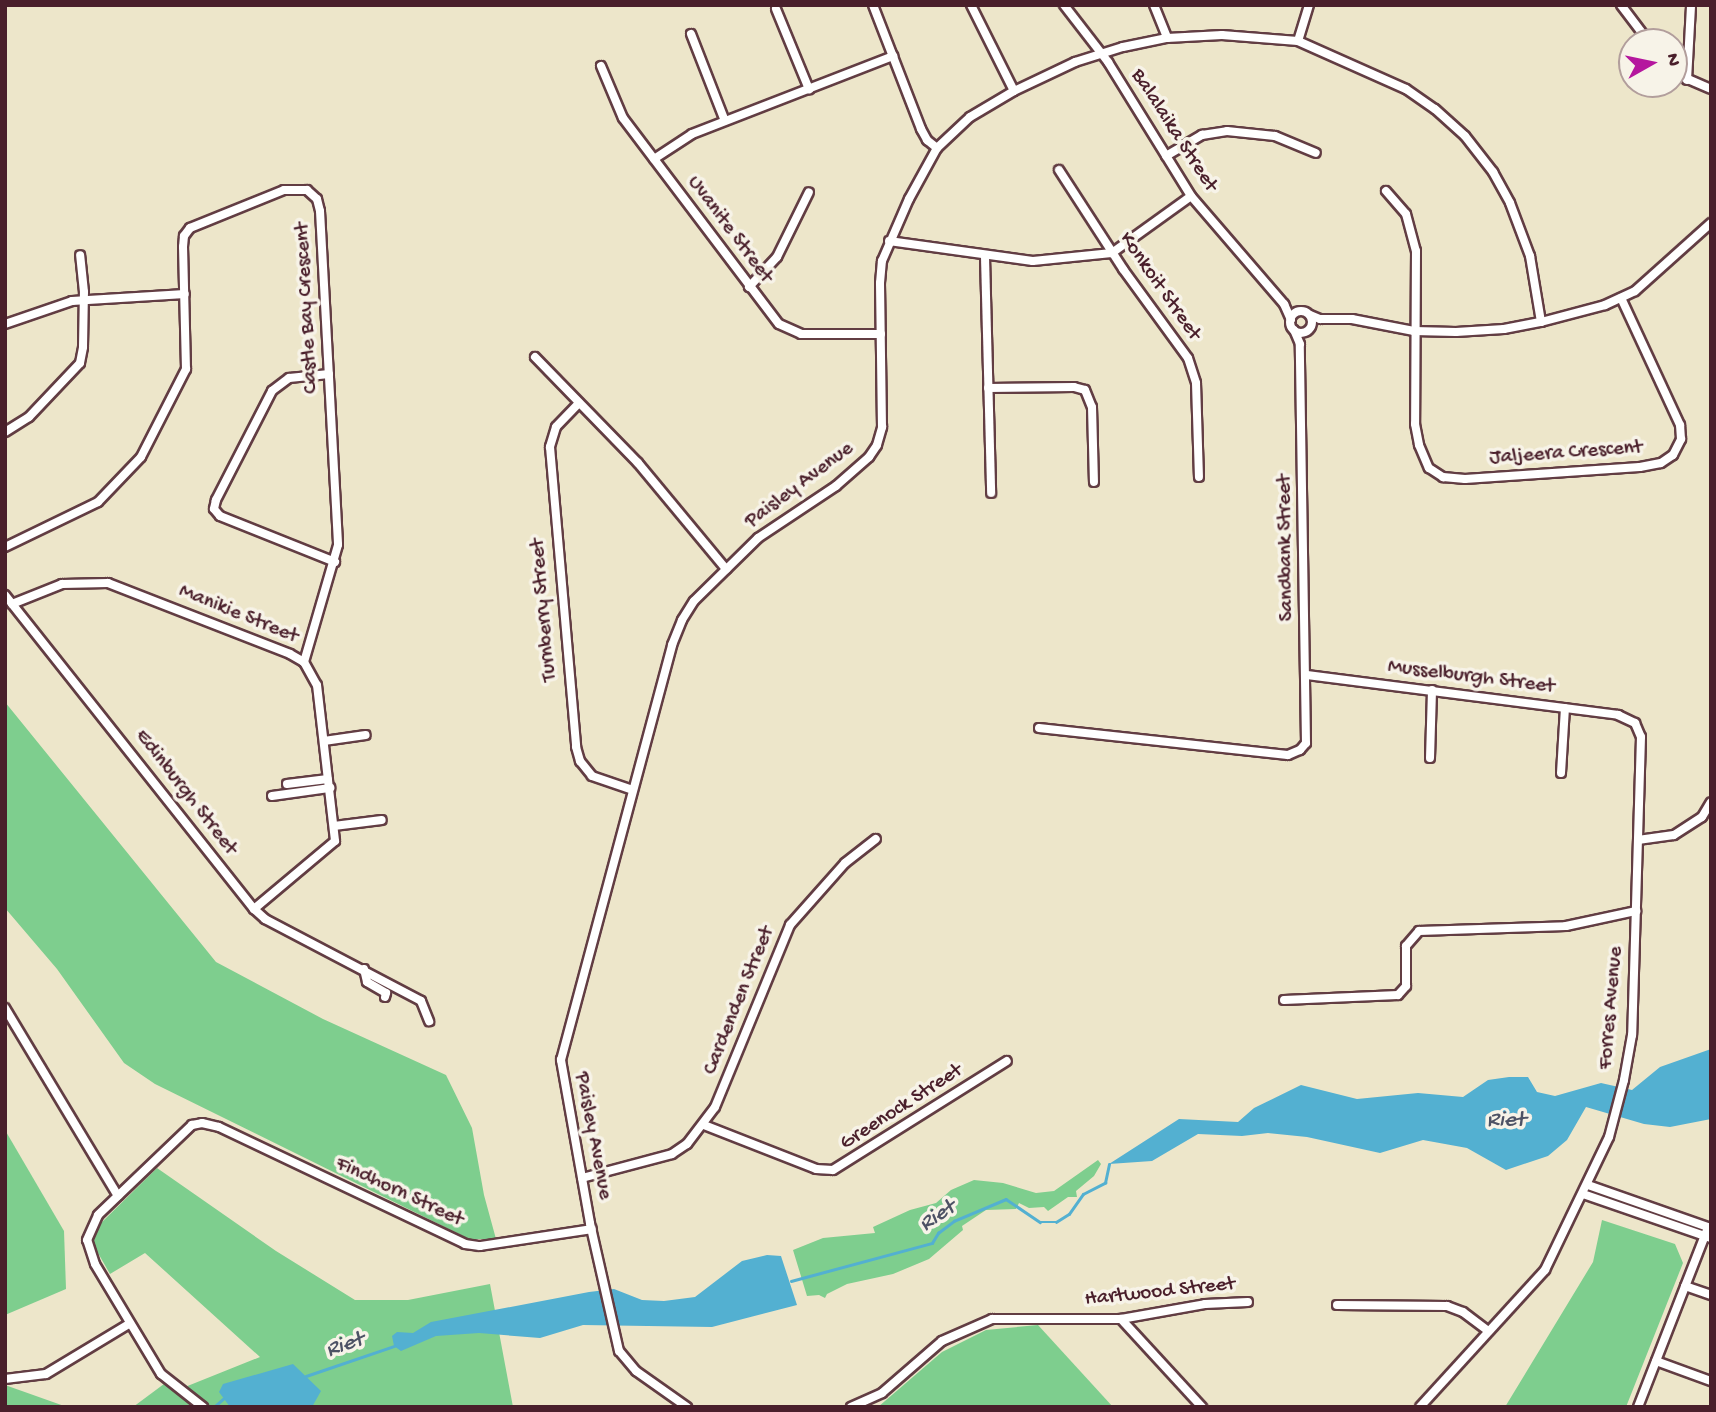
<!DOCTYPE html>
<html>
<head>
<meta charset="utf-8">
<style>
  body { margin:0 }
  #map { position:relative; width:1716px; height:1412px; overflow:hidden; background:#ede6ca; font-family:"Gochi Hand",sans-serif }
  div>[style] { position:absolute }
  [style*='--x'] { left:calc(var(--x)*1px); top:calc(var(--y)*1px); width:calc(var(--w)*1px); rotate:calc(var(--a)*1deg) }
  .green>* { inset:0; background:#7ece8e }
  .water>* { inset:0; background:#53b0d1 }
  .stream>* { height:2.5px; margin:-1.25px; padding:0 1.25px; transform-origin:1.25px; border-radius:1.25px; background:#53b0d1 }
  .roads { filter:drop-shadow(2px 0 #623d43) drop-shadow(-2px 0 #623d43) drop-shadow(0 2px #623d43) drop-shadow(0 -2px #623d43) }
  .minor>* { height:8px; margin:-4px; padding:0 4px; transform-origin:4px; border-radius:4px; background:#fff }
  .minor>.ring { margin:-4px; padding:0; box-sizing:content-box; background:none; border:8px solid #fff; border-radius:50% }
  span { translate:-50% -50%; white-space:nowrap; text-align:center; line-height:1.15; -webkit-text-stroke:7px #f7f3e8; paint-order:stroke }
  .street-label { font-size:21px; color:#4a1f2b }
  .water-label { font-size:23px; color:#4d5265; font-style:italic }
  .frame { position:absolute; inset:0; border:7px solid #4a1f2b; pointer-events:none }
  .north { position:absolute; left:1618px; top:28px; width:70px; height:70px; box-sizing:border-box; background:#f7f3e8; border:2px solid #b29e9c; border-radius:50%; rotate:81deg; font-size:19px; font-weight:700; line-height:28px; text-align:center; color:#4a1f2b }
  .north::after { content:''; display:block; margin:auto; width:24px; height:32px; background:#b5179e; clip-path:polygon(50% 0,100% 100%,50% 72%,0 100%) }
</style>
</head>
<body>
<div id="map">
  <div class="green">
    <div style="clip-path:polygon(5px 702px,216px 962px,323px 1019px,446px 1075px,472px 1128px,484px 1195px,496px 1239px,469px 1239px,155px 1084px,124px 1063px,57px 969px,5px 908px)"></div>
    <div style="clip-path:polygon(5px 1130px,64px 1231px,66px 1289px,5px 1315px)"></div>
    <div style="clip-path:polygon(1098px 1160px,1101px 1164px,1094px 1176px,1076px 1191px,1077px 1197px,1068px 1197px,1048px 1211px,1044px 1207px,1029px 1208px,1019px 1203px,1016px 1209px,986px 1210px,962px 1226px,963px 1230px,929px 1259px,893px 1274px,847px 1284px,827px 1294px,825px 1298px,819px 1295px,807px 1296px,793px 1250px,823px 1238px,875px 1233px,873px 1227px,910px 1210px,936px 1203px,951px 1190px,974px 1180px,1003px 1183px,1036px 1193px,1054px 1191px)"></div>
    <div style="clip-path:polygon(157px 1168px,276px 1251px,355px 1300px,408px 1300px,490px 1284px,513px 1407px,210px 1407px,185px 1387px,260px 1357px,145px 1253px,110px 1274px,94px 1246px,94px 1237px,101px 1223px)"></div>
    <div style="clip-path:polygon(1602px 1220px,1675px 1244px,1683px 1263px,1626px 1407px,1505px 1407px,1593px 1262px)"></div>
    <div style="clip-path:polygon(1038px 1325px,1113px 1407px,878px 1407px,942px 1352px,986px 1330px)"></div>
    <div style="clip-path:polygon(168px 1381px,201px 1407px,133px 1407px)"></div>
    <div style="clip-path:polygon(5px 1385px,67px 1407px,5px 1407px)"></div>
  </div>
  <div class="water">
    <div style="clip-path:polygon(1711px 1049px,1711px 1119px,1670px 1127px,1644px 1124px,1586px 1107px,1567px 1140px,1548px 1156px,1506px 1170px,1467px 1148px,1423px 1140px,1380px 1153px,1307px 1137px,1268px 1133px,1242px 1136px,1198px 1134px,1152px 1161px,1109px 1164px,1179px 1119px,1238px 1122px,1254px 1108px,1301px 1085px,1357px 1099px,1418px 1093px,1463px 1097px,1488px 1080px,1509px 1077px,1528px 1077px,1537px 1092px,1555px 1096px,1601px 1083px,1632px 1090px,1660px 1067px)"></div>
    <div style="clip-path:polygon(767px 1255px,781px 1256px,797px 1305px,712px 1327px,583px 1325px,540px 1338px,479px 1333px,436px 1336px,401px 1351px,394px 1346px,392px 1336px,397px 1332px,413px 1333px,431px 1322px,589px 1292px,614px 1289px,642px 1300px,664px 1301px,695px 1297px,742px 1261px)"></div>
    <div style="clip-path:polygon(293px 1364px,321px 1391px,312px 1407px,230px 1407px,219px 1392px,223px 1384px)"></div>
  </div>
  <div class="stream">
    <div style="--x:791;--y:1281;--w:146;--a:-15.1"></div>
    <div style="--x:932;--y:1243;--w:12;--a:-59"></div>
    <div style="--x:938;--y:1233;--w:20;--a:-37"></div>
    <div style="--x:954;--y:1221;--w:56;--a:-22.9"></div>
    <div style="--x:1006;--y:1199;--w:41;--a:34.1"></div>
    <div style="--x:1040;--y:1222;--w:16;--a:0"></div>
    <div style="--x:1056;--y:1222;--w:15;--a:-32"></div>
    <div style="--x:1069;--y:1214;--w:24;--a:-55"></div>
    <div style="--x:1083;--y:1194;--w:25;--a:-27"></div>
    <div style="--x:1105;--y:1183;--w:19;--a:-78"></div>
    <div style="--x:306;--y:1376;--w:93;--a:-18.8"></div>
    <div style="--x:214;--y:1407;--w:12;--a:-42"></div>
  </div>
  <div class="roads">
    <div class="minor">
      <div style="--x:873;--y:5;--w:133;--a:68.8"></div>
      <div style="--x:921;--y:129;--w:13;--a:61"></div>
      <div style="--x:927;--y:140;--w:13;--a:39"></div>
      <div style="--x:971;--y:5;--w:96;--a:63.4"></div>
      <div style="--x:1064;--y:5;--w:72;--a:52.3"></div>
      <div style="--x:1108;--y:62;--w:158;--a:58.2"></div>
      <div style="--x:1191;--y:196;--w:143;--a:49.3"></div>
      <div style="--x:1284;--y:304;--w:17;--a:66"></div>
      <div style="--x:1154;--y:5;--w:35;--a:68"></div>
      <div style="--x:1621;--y:5;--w:46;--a:52.9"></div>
      <div style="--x:776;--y:9;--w:87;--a:67.6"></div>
      <div style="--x:691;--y:34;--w:93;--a:68.7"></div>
      <div style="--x:1298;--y:41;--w:38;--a:-73"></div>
      <div style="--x:601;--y:66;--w:56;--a:67.1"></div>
      <div style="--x:623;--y:118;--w:258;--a:52.9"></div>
      <div style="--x:779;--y:324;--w:24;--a:24"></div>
      <div style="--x:801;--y:334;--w:80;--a:0"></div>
      <div style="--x:1674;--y:73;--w:40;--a:23.4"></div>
      <div style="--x:1687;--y:80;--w:75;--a:-86.9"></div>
      <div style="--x:1166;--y:156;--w:42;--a:-30.3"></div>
      <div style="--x:1202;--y:135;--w:25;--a:-9"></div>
      <div style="--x:1227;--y:131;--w:48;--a:5.9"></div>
      <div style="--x:1275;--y:136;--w:44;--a:22.5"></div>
      <div style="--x:654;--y:159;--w:45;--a:-33.3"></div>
      <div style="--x:692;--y:134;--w:216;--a:-21.2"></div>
      <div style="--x:1059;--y:170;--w:118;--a:57.1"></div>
      <div style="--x:1123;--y:269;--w:110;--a:53.9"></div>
      <div style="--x:1188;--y:358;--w:26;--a:72"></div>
      <div style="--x:1196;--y:383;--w:94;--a:88.2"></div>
      <div style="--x:1386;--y:191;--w:30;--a:49"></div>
      <div style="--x:1406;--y:214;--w:38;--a:75"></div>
      <div style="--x:1416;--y:251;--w:173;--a:90.3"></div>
      <div style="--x:1415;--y:424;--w:21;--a:79"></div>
      <div style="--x:1419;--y:445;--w:25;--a:67"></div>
      <div style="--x:1429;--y:468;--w:17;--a:33"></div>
      <div style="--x:1443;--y:477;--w:22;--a:5"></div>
      <div style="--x:1465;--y:479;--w:175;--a:-3.9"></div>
      <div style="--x:1640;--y:467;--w:21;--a:-11"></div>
      <div style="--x:1661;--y:463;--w:14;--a:-34"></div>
      <div style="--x:1673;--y:455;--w:18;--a:-63"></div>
      <div style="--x:1681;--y:439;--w:14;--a:-94"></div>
      <div style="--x:1680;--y:425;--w:140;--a:-114.9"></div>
      <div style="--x:889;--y:241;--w:145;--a:7.9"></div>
      <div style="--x:1033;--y:261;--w:79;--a:-5.8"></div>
      <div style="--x:1112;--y:253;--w:97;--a:-35.8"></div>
      <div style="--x:985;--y:257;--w:236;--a:88.5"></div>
      <div style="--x:749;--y:287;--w:41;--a:-47"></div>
      <div style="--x:777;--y:257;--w:72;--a:-63.8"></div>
      <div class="ring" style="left:1290px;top:311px;width:14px;height:14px"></div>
      <div style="--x:1310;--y:315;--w:11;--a:22"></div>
      <div style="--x:1320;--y:319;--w:32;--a:0"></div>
      <div style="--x:1352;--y:319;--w:63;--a:11"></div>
      <div style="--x:1414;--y:331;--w:42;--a:1.4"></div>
      <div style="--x:1456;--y:332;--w:48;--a:-3.6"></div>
      <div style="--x:1504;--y:329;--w:38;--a:-11"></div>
      <div style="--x:1541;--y:322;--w:66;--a:-14.9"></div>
      <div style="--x:1605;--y:305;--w:33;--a:-25"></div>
      <div style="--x:1635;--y:291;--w:102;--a:-41.8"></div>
      <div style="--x:5;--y:324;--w:71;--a:-18.9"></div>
      <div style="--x:72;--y:301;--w:113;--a:-3.5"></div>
      <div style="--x:535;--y:357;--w:148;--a:45.8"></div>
      <div style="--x:638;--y:463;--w:138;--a:50.3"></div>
      <div style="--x:329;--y:374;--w:40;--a:174.3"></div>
      <div style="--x:289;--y:378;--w:21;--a:143"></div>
      <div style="--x:272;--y:391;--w:123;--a:117.2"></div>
      <div style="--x:216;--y:500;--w:9;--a:103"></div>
      <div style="--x:214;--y:509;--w:9;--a:49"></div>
      <div style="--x:220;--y:516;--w:124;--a:21.8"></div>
      <div style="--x:988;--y:388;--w:86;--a:-0.7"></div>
      <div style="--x:1074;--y:387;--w:11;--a:15"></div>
      <div style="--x:1085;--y:390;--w:18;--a:68"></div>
      <div style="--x:1092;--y:407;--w:75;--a:88.5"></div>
      <div style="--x:579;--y:403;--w:33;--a:134"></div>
      <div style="--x:556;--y:427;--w:21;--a:107"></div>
      <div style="--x:550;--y:447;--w:301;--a:85"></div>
      <div style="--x:576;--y:747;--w:15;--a:74"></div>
      <div style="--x:580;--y:761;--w:19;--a:51"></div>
      <div style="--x:592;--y:776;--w:43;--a:18.9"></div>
      <div style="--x:5;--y:432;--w:28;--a:-32"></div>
      <div style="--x:29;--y:417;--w:74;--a:-46.6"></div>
      <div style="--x:80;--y:363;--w:16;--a:-79"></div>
      <div style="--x:83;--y:347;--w:55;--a:-89"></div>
      <div style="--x:84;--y:292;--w:37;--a:-96"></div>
      <div style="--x:5;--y:547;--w:103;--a:-25.8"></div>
      <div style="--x:98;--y:502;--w:62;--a:-46.3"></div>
      <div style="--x:141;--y:457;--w:99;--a:-62.9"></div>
      <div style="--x:186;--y:369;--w:122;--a:-91.4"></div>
      <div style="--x:183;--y:247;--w:11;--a:-85"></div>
      <div style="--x:184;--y:236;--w:10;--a:-53"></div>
      <div style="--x:190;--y:228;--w:101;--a:-22"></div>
      <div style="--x:284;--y:190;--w:23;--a:0"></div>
      <div style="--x:307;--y:190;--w:13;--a:42"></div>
      <div style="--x:317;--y:199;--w:12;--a:76"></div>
      <div style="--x:320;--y:211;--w:334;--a:86.9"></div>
      <div style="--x:338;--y:545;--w:122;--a:106.2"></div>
      <div style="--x:5;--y:595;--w:401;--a:51.6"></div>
      <div style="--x:254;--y:909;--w:15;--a:42"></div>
      <div style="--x:265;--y:919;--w:176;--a:27.7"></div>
      <div style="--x:421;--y:1001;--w:22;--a:68"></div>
      <div style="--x:12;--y:604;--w:54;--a:-21.8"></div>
      <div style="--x:62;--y:584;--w:46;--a:-1.2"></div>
      <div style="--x:108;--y:583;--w:195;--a:21.3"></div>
      <div style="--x:290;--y:654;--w:16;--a:30"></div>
      <div style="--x:304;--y:662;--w:26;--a:61"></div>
      <div style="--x:317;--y:685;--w:157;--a:83.4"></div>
      <div style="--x:335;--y:841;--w:106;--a:140"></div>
      <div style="--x:1307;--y:675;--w:314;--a:7.3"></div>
      <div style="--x:1618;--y:715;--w:19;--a:25"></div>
      <div style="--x:1635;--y:723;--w:15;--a:67"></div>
      <div style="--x:1641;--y:737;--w:298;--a:91.7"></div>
      <div style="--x:1632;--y:1035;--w:46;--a:100.1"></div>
      <div style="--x:1624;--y:1080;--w:59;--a:104.7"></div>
      <div style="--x:1609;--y:1137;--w:148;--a:115.7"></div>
      <div style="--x:1545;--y:1270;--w:185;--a:132.4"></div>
      <div style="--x:1039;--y:728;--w:250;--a:6.2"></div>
      <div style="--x:1288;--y:755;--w:13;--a:-23"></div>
      <div style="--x:1300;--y:750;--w:9;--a:-49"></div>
      <div style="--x:1306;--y:743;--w:399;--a:-90.9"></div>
      <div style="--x:1300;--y:344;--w:15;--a:-113"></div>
      <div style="--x:324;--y:741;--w:42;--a:-8.1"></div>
      <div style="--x:1430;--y:758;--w:68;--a:-88.3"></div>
      <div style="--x:1561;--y:773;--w:65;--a:-86.5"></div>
      <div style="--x:287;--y:784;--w:41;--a:-7"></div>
      <div style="--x:272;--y:796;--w:59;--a:-7.9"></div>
      <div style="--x:334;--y:826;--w:48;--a:-7.1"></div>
      <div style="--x:1638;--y:840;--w:36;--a:-8"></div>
      <div style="--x:1674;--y:835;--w:33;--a:-33"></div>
      <div style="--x:1702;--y:817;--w:17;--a:-59"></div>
      <div style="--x:364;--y:969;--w:13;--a:77"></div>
      <div style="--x:367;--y:982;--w:22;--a:30"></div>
      <div style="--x:386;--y:993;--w:4;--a:104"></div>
      <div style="--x:1284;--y:1000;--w:114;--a:-2.5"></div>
      <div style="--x:1398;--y:995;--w:12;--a:-48"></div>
      <div style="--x:1406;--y:986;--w:40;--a:-90"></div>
      <div style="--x:1406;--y:946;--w:20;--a:-49"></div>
      <div style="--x:1419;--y:931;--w:147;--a:-1.9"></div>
      <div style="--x:1566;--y:926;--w:72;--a:-12.1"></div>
      <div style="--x:5;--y:1008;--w:219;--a:59"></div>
      <div style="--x:704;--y:1125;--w:120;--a:21.4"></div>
      <div style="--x:816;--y:1169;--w:17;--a:3"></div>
      <div style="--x:833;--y:1170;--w:205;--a:-32.1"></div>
      <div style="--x:582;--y:1178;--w:93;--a:-14.9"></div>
      <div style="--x:672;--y:1154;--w:18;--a:-34"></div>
      <div style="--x:687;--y:1144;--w:46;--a:-52.9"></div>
      <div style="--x:715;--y:1107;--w:197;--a:-67.6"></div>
      <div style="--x:790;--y:925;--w:83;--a:-48.4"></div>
      <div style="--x:845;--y:863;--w:39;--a:-38"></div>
      <div style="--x:1588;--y:1185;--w:130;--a:19.3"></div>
      <div style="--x:1583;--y:1194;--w:135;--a:19"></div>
      <div style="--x:1685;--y:1286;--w:28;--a:19"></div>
      <div style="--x:1337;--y:1305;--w:110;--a:0.5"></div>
      <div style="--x:1447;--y:1306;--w:17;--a:21"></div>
      <div style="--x:1463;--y:1312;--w:31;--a:37"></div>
      <div style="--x:1121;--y:1319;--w:120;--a:47.4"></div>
      <div style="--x:1656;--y:1361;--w:59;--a:20"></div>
      <div style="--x:5;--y:1379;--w:41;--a:-7"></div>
      <div style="--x:46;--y:1374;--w:97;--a:-31.1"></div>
      <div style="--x:203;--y:1407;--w:53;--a:-141.8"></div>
      <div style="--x:161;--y:1374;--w:128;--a:-121"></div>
      <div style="--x:95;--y:1264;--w:25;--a:-108"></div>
      <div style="--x:87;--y:1240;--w:27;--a:-66"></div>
      <div style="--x:98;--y:1215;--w:130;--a:-43.8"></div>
      <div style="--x:192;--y:1125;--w:10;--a:-11"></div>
      <div style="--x:202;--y:1123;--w:17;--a:13"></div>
      <div style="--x:219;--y:1127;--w:272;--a:25.4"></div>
      <div style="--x:465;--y:1244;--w:15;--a:8"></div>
      <div style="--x:480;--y:1246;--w:113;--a:-8.6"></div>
      <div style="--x:687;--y:1407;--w:62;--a:-144.8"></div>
      <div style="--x:636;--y:1371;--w:26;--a:-130"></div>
      <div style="--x:619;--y:1351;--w:131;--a:-102.8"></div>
      <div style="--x:590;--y:1223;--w:166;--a:-100.1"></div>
      <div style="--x:561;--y:1060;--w:430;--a:-75"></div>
      <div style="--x:672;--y:645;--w:27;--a:-68"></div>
      <div style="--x:682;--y:620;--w:22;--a:-58"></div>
      <div style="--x:694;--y:601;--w:90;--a:-44.5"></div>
      <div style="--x:758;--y:538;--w:94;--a:-33.7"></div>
      <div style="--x:836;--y:486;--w:44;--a:-41.3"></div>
      <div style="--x:869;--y:457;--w:14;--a:-56"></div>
      <div style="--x:877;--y:445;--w:19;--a:-74"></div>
      <div style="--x:882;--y:427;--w:144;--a:-90.8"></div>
      <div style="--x:880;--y:283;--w:22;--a:-85"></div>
      <div style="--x:882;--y:261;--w:68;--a:-66.5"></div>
      <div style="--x:909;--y:199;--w:58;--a:-61.2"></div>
      <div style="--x:937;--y:148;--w:45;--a:-43.2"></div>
      <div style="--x:970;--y:117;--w:51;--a:-30.6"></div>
      <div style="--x:1014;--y:91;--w:68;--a:-25.4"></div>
      <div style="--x:1075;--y:62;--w:50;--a:-17.4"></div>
      <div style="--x:1123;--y:47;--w:45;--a:-11.6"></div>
      <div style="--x:1167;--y:38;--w:55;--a:-3.1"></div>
      <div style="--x:1222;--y:35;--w:76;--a:4.5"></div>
      <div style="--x:1298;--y:41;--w:118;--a:24"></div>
      <div style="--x:1406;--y:89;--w:35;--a:35"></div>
      <div style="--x:1435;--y:109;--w:40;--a:42"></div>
      <div style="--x:1465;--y:136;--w:46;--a:52.1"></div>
      <div style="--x:1493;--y:172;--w:35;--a:61"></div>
      <div style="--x:1510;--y:203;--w:57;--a:69.3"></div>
      <div style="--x:1530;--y:256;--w:67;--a:80.5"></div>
      <div style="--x:851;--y:1407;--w:34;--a:-24"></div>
      <div style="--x:882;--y:1393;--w:79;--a:-40.9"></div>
      <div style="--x:942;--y:1341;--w:55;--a:-23.7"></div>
      <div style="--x:992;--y:1319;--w:129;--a:0"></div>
      <div style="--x:1121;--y:1319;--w:85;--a:-10.1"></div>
      <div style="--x:1205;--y:1304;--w:43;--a:-2.7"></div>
      <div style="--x:1638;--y:1407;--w:193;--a:-68.7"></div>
    </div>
  </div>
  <div class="street-label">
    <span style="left:1173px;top:131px;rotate:57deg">Balalaika Street</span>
    <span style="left:729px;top:230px;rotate:53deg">Uvanite Street</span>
    <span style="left:1159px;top:287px;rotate:55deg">Konkoit Street</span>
    <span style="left:308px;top:308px;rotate:-93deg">Castle Bay Crescent</span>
    <span style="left:1566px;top:454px;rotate:-4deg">Jaljeera Crescent</span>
    <span style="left:800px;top:486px;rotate:-37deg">Paisley Avenue</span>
    <span style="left:1287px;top:548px;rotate:-91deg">Sandbank Street</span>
    <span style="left:545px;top:610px;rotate:-95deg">Turnberry Street</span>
    <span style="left:238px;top:615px;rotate:22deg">Manikie Street</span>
    <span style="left:1471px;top:678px;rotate:7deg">Musselburgh Street</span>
    <span style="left:185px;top:793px;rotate:52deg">Edinburgh Street</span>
    <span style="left:740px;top:1001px;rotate:-68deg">Cardenden Street</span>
    <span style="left:1612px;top:1008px;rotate:-85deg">Forres Avenue</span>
    <span style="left:902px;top:1108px;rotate:-33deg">Greenock Street</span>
    <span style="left:592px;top:1136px;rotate:79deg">Paisley Avenue</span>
    <span style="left:399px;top:1193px;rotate:25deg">Findhorn Street</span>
    <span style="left:1160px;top:1293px;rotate:-6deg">Hartwood Street</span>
  </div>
  <div class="water-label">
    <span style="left:1506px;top:1121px">Riet</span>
    <span style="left:938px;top:1217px;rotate:-34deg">Riet</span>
    <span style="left:345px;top:1346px;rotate:-19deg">Riet</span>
  </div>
  <div class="frame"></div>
  <div class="north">N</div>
</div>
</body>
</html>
